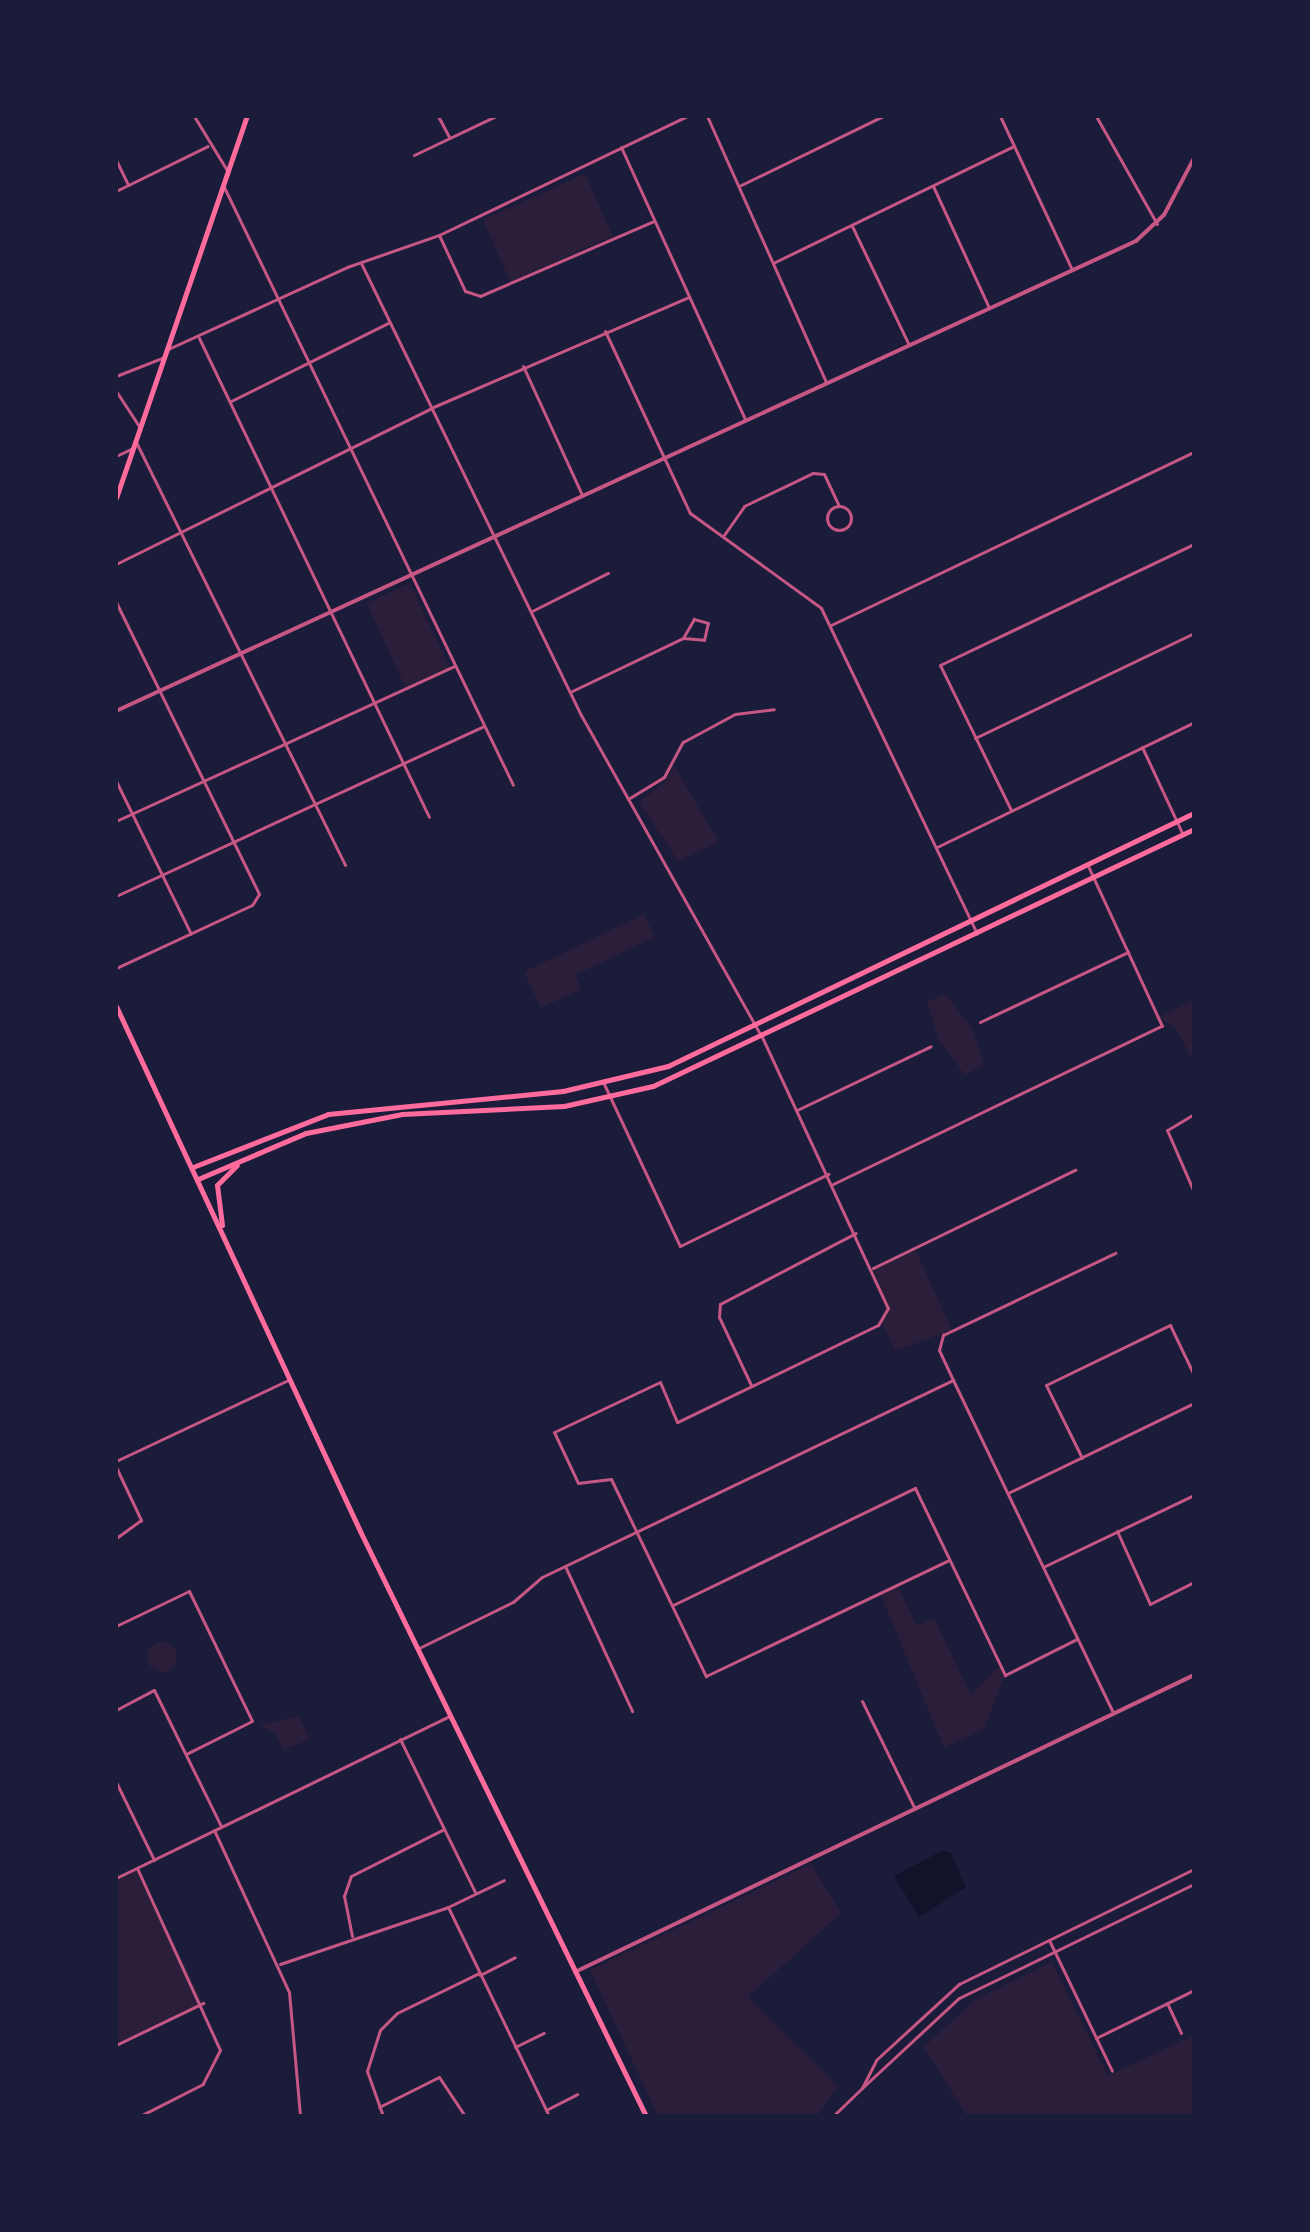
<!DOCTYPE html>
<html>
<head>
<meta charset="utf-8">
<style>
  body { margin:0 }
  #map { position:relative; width:1310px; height:2232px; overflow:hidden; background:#1b1b3a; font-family:"Playfair Display",serif }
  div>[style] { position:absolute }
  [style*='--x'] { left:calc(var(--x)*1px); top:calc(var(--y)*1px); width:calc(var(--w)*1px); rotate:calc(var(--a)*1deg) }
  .green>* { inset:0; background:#2a1e3b; transform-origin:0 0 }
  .round { border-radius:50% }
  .water>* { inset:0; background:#12122b }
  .minor>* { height:3px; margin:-1.5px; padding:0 1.5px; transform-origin:1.5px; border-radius:1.5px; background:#c65784 }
  .minor>.ring { margin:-1.5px; padding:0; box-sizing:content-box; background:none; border:3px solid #c65784; border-radius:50% }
  .tertiary>* { height:4px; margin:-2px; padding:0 2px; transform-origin:2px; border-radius:2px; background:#c65784 }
  .secondary>* { height:5px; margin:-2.5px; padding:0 2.5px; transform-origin:2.5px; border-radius:2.5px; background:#ff6b9d }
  span { translate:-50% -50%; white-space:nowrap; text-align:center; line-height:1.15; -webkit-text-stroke:8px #1b1b3a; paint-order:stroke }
  .frame { position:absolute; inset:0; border:118px solid #1b1b3a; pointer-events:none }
</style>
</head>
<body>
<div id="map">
  <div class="green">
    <div style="left:585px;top:174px;width:68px;height:112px;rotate:66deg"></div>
    <div style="left:410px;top:583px;width:95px;height:48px;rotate:65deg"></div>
    <div style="clip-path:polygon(674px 765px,719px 842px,678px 861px,639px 802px,666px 781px)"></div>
    <div style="clip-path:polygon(644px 914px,655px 937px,575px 975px,581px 989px,541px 1008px,524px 972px)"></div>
    <div style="clip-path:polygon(945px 994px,972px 1028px,984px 1065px,965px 1075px,939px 1041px,927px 1002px)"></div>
    <div style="clip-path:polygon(1194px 999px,1194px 1063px,1176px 1028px,1158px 1017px)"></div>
    <div style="clip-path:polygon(914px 1247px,952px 1330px,895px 1351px,882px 1323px,888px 1308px,873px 1268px)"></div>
    <div style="clip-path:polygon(897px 1585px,917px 1626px,934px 1618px,971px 1695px,1000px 1665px,1005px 1675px,984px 1729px,944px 1748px,880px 1593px)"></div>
    <div class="round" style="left:147px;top:1642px;width:30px;height:30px"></div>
    <div style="clip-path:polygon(299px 1716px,310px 1739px,283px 1750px,275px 1733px,259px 1725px)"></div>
    <div style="clip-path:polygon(811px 1864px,841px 1913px,748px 1997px,838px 2086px,817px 2116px,658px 2116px,590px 1970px)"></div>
    <div style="clip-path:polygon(137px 1868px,203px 2003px,116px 2045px,116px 1878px)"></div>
    <div style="clip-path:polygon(1052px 1962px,1108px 2076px,1194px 2035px,1194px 2116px,967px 2116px,924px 2047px,974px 2000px)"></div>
  </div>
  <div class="water">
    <div style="clip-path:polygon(942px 1851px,951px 1853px,966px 1887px,919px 1917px,894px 1876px)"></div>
  </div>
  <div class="minor">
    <div style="--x:194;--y:116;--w:66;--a:58.7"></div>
    <div style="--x:438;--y:116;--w:24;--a:62"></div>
    <div style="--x:707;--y:116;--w:291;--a:65.9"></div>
    <div style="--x:1000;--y:116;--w:170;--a:64.9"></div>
    <div style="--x:1096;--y:116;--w:124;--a:60.5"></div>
    <div style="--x:621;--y:147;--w:299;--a:65.5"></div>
    <div style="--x:414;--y:155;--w:91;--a:-25.4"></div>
    <div style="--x:116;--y:160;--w:28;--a:64"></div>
    <div style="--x:223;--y:185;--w:666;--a:64.2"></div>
    <div style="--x:739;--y:186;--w:160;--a:-25.9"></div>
    <div style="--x:933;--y:186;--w:134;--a:65.3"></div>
    <div style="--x:116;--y:191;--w:102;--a:-26.1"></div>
    <div style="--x:852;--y:226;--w:132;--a:64.4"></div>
    <div style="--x:439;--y:235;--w:62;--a:65.1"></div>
    <div style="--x:465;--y:291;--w:16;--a:18"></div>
    <div style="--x:480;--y:296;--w:189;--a:-23.3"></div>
    <div style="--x:361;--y:263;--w:503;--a:64.05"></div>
    <div style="--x:581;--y:715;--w:369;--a:60.7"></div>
    <div style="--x:762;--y:1037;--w:299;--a:65.1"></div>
    <div style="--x:888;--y:1308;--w:20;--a:120"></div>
    <div style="--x:878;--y:1325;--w:223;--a:154.2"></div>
    <div style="--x:677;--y:1422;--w:43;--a:-113"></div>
    <div style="--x:660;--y:1382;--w:117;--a:154.7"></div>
    <div style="--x:554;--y:1432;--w:56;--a:64.8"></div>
    <div style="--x:578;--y:1483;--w:33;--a:-7"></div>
    <div style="--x:611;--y:1479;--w:219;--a:64.3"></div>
    <div style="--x:706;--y:1676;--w:269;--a:-25.5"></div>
    <div style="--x:773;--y:263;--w:268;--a:-25.9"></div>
    <div style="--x:605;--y:331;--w:201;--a:65"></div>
    <div style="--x:690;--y:513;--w:162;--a:35.9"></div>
    <div style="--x:821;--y:608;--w:361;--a:64.4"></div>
    <div style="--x:199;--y:338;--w:531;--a:64.35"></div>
    <div style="--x:166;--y:350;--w:199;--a:-24.6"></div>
    <div style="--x:347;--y:267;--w:97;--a:-19.2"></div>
    <div style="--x:439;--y:235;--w:275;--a:-25.6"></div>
    <div style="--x:523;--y:366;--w:142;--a:65.4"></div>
    <div style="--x:116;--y:376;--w:49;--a:-21.4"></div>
    <div style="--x:116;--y:391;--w:42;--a:56.7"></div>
    <div style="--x:231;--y:401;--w:175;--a:-26.4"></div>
    <div style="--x:135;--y:440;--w:474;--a:63.7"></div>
    <div style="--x:116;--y:456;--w:19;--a:-25"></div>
    <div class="ring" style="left:827px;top:506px;width:21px;height:21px"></div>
    <div style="--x:724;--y:535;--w:35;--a:-55"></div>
    <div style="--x:744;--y:506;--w:76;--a:-25.6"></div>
    <div style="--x:813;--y:473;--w:11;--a:5"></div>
    <div style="--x:824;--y:474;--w:35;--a:65"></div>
    <div style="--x:116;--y:564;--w:352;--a:-26.3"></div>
    <div style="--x:431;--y:408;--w:281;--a:-23.3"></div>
    <div style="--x:116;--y:602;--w:325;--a:63.9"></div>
    <div style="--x:259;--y:894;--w:13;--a:122"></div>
    <div style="--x:252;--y:905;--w:150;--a:155.1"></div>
    <div style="--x:532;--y:611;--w:85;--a:-26.6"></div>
    <div style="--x:831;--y:625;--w:402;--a:-25.5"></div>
    <div style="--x:570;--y:692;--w:125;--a:-25.5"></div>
    <div style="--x:683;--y:638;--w:21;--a:5"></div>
    <div style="--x:704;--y:640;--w:17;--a:-77"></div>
    <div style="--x:708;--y:623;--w:15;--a:-164"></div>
    <div style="--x:694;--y:619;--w:22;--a:120"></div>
    <div style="--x:975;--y:738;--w:243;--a:-25.6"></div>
    <div style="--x:1142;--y:747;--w:97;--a:65"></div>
    <div style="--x:116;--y:781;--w:170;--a:63.9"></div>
    <div style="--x:628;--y:799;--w:42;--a:-31.4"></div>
    <div style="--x:664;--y:777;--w:40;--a:-62"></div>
    <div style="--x:683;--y:742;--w:59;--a:-28.3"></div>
    <div style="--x:735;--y:714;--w:39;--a:-7"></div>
    <div style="--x:1011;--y:810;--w:161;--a:-116.1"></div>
    <div style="--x:940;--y:665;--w:281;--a:-25.5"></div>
    <div style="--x:116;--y:821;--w:373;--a:-24.6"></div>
    <div style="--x:937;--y:847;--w:286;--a:-25.9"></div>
    <div style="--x:116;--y:896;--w:405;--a:-24.8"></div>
    <div style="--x:980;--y:1022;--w:164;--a:-25.3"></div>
    <div style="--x:604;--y:1084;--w:179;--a:64.9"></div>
    <div style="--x:680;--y:1246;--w:165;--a:-25.9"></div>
    <div style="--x:797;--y:1110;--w:148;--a:-25.5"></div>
    <div style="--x:1194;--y:1114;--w:31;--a:149"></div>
    <div style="--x:1167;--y:1130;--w:68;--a:66.5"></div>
    <div style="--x:833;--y:1184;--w:365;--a:-25.7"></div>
    <div style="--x:1162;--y:1026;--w:179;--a:-114.8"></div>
    <div style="--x:873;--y:1268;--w:225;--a:-25.9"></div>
    <div style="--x:953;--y:1380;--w:33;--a:-115"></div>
    <div style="--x:939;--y:1350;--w:16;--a:-75"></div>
    <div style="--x:943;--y:1335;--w:191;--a:-25.5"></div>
    <div style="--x:751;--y:1385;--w:75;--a:-115.2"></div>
    <div style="--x:719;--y:1317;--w:13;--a:-86"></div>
    <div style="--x:720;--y:1304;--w:153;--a:-27.6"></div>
    <div style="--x:1082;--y:1458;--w:81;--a:-116.3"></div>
    <div style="--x:1046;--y:1385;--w:138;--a:-25.8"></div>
    <div style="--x:1170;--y:1325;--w:55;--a:64.4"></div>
    <div style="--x:116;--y:1461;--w:192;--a:-25.2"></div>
    <div style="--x:116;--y:1467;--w:59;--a:64.7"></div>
    <div style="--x:141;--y:1520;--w:31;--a:144"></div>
    <div style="--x:1008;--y:1493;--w:207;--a:-25.8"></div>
    <div style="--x:1117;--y:1531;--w:80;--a:65.7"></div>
    <div style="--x:1150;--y:1604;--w:49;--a:-26.6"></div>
    <div style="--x:565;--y:1566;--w:160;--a:65.2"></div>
    <div style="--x:1043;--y:1567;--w:167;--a:-25.5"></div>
    <div style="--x:673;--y:1605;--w:269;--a:-25.8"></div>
    <div style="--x:915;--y:1488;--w:208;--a:64.3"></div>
    <div style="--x:1005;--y:1675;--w:80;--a:-26.6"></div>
    <div style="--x:116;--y:1626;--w:81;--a:-25.6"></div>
    <div style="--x:189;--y:1591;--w:144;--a:64.1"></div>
    <div style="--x:252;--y:1721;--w:74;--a:153.4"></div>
    <div style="--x:417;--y:1649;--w:107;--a:-26.1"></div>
    <div style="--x:513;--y:1602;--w:38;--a:-41"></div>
    <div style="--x:542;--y:1577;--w:456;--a:-25.6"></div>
    <div style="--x:953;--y:1380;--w:369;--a:64.3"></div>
    <div style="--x:862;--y:1701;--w:120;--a:63.9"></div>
    <div style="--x:116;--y:1710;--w:43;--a:-27.8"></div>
    <div style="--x:154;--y:1690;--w:152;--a:63.8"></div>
    <div style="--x:400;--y:1739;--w:170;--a:63.9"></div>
    <div style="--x:116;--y:1782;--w:87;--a:64"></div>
    <div style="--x:214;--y:1830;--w:179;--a:65.2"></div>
    <div style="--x:289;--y:1992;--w:124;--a:84.9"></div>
    <div style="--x:137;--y:1868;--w:200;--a:65.5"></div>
    <div style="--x:220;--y:2050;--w:38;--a:117"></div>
    <div style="--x:203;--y:2084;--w:71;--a:153.1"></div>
    <div style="--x:116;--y:1878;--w:371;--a:-25.9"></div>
    <div style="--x:448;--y:1907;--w:232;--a:64.2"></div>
    <div style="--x:352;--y:1936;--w:41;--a:-101.3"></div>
    <div style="--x:344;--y:1896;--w:21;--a:-71"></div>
    <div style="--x:351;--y:1876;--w:104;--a:-26.8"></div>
    <div style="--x:1049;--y:1940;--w:145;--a:64.3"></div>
    <div style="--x:280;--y:1964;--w:177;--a:-18.7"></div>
    <div style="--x:448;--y:1907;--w:62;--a:-25.7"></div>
    <div style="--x:480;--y:1975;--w:39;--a:-27"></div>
    <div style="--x:1167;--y:2003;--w:33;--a:65"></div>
    <div style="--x:1096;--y:2038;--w:109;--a:-26.1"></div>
    <div style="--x:116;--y:2045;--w:97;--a:-25.8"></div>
    <div style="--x:515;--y:2047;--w:32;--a:-26"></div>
    <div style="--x:862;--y:2088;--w:132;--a:-42.9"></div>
    <div style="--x:959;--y:1998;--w:261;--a:-25.9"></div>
    <div style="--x:379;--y:2107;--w:67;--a:-26.6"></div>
    <div style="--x:439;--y:2077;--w:47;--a:56.3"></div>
    <div style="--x:546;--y:2110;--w:35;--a:-27"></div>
    <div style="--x:383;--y:2116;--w:48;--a:-109.6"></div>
    <div style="--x:367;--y:2071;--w:43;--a:-72.4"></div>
    <div style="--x:380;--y:2030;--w:24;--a:-45"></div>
    <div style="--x:397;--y:2013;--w:91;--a:-26"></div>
    <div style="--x:833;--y:2116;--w:40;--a:-44"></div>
    <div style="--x:862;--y:2088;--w:31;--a:-63"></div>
    <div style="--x:876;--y:2060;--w:113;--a:-42.5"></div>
    <div style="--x:959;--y:1984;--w:262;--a:-26.1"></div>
  </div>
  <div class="tertiary">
    <div style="--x:116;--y:711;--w:1123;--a:-24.74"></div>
    <div style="--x:1136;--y:241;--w:38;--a:-43"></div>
    <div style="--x:1164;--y:215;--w:64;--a:-62.2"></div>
    <div style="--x:575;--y:1972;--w:687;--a:-25.63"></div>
  </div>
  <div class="secondary">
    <div style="--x:116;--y:498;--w:404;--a:-71.1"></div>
    <div style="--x:116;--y:1006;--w:579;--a:65.07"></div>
    <div style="--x:360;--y:1531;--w:651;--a:63.95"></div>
    <div style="--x:193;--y:1167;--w:145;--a:-21.4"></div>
    <div style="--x:328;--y:1114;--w:236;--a:-5.6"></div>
    <div style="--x:563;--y:1091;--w:108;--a:-13.4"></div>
    <div style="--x:668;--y:1066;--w:584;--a:-25.69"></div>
    <div style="--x:198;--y:1179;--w:117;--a:-23.1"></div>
    <div style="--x:306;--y:1133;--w:98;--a:-11.2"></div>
    <div style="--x:402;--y:1114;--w:162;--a:-2.8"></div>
    <div style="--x:564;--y:1106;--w:91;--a:-12.7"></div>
    <div style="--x:653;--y:1086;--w:599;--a:-25.41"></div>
    <div style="--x:222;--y:1225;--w:40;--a:-97.1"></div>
    <div style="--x:217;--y:1185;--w:28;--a:-45"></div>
  </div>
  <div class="frame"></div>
</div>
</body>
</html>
